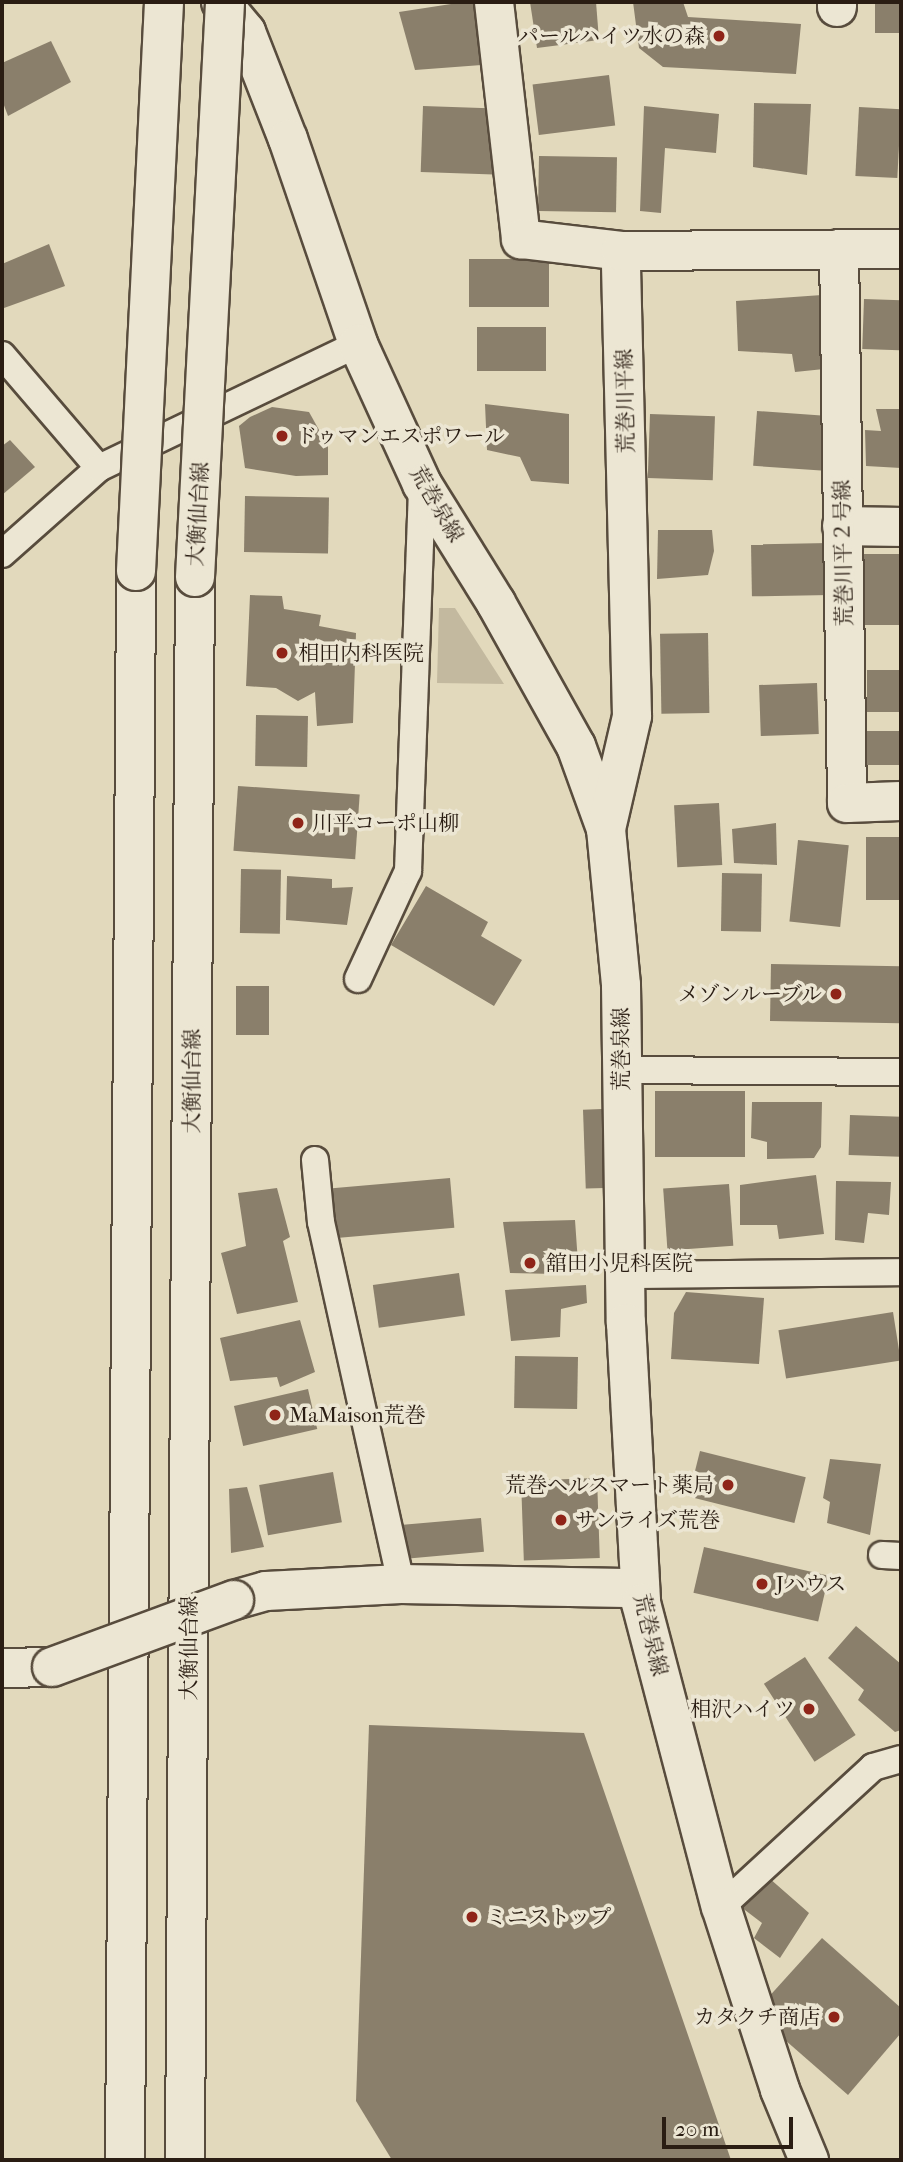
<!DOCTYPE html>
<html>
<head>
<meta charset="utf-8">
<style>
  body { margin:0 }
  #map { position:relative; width:903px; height:2162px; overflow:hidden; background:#e2d9bc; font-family:"IM FELL French Canon","Noto Serif JP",serif }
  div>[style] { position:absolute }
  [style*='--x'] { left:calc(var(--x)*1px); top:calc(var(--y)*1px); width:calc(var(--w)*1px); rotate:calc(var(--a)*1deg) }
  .green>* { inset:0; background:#c3b99f }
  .building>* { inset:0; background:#8a7f6b; transform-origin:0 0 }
  .roads { filter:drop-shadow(2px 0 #584c3d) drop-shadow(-2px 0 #584c3d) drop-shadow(0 2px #584c3d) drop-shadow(0 -2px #584c3d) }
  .service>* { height:26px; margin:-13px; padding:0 13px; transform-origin:13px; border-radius:13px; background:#ece6d3 }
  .minor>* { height:38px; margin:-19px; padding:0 19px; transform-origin:19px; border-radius:19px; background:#ece6d3 }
  .tertiary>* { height:38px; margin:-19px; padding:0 19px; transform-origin:19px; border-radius:19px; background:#ece6d3 }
  .secondary>* { height:38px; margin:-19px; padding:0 19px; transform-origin:19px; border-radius:19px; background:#ece6d3 }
  .bridges { filter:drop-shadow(2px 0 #584c3d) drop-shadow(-2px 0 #584c3d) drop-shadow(0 2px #584c3d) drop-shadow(0 -2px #584c3d) }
  .minor-bridge>* { height:38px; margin:-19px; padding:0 19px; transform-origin:19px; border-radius:19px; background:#ece6d3 }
  .secondary-bridge>* { height:38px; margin:-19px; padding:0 19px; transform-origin:19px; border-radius:19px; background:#ece6d3 }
  .dots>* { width:19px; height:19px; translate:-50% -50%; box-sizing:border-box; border:4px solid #ece6d3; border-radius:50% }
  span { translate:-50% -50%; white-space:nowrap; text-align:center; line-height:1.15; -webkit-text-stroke:7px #ece6d3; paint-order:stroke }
  .poi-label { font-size:21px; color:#2a1d13 }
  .right { translate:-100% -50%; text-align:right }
  .left { translate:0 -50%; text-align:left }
  .street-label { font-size:21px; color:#2a1d13 }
  .frame { position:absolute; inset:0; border:4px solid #2a1d13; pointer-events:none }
  .scale { position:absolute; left:662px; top:2117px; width:131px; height:32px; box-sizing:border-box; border:4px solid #2a1d13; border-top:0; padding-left:9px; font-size:21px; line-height:24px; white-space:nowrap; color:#2a1d13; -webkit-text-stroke:5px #ece6d3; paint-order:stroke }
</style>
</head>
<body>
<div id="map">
  <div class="green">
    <div style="clip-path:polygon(439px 608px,455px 608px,504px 684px,437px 683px)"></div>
  </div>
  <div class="building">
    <div style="clip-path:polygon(464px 2px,486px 2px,495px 64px,415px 70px,399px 12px)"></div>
    <div style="clip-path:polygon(530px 2px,596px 2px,599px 40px,537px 48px)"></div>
    <div style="clip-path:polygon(633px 2px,683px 2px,688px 17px,801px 24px,796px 74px,663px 67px,639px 48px)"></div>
    <div style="left:875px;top:2px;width:26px;height:31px"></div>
    <div style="clip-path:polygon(51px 41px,71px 82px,8px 116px,2px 100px,2px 63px)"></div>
    <div style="left:609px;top:75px;width:51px;height:77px;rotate:83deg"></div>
    <div style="clip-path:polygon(754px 103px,811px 104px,807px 175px,753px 167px)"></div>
    <div style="left:423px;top:106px;width:73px;height:66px;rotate:2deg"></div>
    <div style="clip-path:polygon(644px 106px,719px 114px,716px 153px,665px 148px,661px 213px,640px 211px)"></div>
    <div style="left:859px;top:107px;width:42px;height:69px;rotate:3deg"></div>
    <div style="left:539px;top:156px;width:78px;height:55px;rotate:1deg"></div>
    <div style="clip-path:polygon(49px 244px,65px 286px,4px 308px,2px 264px)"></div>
    <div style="left:469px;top:259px;width:80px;height:48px"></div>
    <div style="clip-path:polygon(822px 295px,824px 369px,795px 372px,792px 354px,738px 351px,736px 301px)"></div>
    <div style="left:864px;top:299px;width:37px;height:50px;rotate:2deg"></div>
    <div style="left:546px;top:327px;width:44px;height:69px;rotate:90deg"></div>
    <div style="clip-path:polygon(485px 404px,569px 414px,569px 484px,531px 481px,520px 457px,487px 450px)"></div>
    <div style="clip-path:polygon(272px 407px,309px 412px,328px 446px,328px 475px,296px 476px,245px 468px,239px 426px,250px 417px)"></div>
    <div style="clip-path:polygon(876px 409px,901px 409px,901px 468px,866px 466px,865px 430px,881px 431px)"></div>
    <div style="left:757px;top:411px;width:68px;height:55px;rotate:4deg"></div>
    <div style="left:650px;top:414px;width:65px;height:64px;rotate:2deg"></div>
    <div style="clip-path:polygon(10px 440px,35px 467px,2px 495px,2px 446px)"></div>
    <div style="left:245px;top:496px;width:84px;height:56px;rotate:1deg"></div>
    <div style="clip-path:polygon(658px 530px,712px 530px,714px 551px,708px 575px,657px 579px)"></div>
    <div style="left:829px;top:543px;width:52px;height:78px;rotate:89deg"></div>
    <div style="left:901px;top:554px;width:71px;height:39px;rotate:90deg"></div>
    <div style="clip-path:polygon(250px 595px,282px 596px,284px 609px,321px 615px,319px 626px,356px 633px,353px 723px,317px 726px,315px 692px,298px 701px,276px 688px,246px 686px)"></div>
    <div style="left:708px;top:633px;width:80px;height:48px;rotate:89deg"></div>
    <div style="left:901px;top:670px;width:42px;height:34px;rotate:90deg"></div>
    <div style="left:817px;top:683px;width:51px;height:58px;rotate:88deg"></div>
    <div style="left:256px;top:715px;width:52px;height:51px;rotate:1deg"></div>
    <div style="left:864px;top:731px;width:37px;height:34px"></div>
    <div style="left:238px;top:786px;width:122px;height:65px;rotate:4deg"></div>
    <div style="left:719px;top:803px;width:62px;height:45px;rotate:87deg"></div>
    <div style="clip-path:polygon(776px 823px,777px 865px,734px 863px,732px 829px)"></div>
    <div style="left:901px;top:837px;width:63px;height:35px;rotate:90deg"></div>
    <div style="left:798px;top:840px;width:51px;height:82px;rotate:6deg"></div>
    <div style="left:241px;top:869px;width:40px;height:64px;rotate:1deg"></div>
    <div style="left:722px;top:873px;width:40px;height:58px;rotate:1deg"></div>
    <div style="clip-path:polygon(287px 876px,332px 879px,332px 888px,353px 887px,347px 925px,286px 920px)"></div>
    <div style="clip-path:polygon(426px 886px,488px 922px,481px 936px,522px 960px,494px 1006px,391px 945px)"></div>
    <div style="left:771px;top:964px;width:130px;height:57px;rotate:1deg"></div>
    <div style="left:236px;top:986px;width:33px;height:49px"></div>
    <div style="left:655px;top:1091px;width:90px;height:66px"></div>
    <div style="clip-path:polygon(752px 1102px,822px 1102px,821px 1147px,814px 1158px,767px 1159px,767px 1142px,751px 1138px)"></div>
    <div style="left:602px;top:1109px;width:79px;height:19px;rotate:88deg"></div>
    <div style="left:850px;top:1115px;width:51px;height:40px;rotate:2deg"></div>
    <div style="clip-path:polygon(816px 1175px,824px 1234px,779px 1239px,777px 1225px,740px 1225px,740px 1185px)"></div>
    <div style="left:450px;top:1178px;width:50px;height:121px;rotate:85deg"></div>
    <div style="clip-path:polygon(836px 1181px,891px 1182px,889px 1215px,868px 1213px,864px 1243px,835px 1240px)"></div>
    <div style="left:729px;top:1184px;width:62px;height:66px;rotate:86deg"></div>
    <div style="clip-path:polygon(277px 1188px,290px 1237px,283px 1241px,298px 1302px,237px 1314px,221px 1253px,246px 1246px,238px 1193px)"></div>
    <div style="clip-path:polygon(575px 1220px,578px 1263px,560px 1265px,556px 1274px,510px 1273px,503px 1222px)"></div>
    <div style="left:459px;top:1273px;width:43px;height:87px;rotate:82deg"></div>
    <div style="clip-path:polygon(586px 1285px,587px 1303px,561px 1309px,560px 1337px,511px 1341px,505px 1290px)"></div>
    <div style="clip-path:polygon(686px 1292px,764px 1298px,759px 1364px,671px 1359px,674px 1313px)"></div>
    <div style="left:893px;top:1312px;width:49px;height:116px;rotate:81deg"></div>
    <div style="clip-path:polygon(300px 1320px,315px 1372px,280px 1387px,277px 1377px,230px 1381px,220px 1338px)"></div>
    <div style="left:515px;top:1356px;width:63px;height:52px;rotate:1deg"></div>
    <div style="left:308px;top:1389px;width:41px;height:76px;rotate:77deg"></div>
    <div style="left:700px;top:1451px;width:109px;height:47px;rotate:14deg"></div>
    <div style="clip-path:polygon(830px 1459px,881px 1464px,870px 1535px,827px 1523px,830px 1502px,823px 1498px)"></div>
    <div style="left:333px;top:1472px;width:51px;height:75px;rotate:80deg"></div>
    <div style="left:597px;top:1478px;width:80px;height:76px;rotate:88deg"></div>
    <div style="clip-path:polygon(247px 1487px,264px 1547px,231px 1553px,229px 1489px)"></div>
    <div style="left:481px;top:1518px;width:34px;height:81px;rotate:85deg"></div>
    <div style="left:704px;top:1547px;width:128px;height:47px;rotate:13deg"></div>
    <div style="clip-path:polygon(856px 1626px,901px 1664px,901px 1730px,895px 1732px,858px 1700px,864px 1690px,828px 1658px)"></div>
    <div style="left:805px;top:1657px;width:93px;height:49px;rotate:57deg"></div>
    <div style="clip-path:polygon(369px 1725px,584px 1733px,731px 2160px,392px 2160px,356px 2101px)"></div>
    <div style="clip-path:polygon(769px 1878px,809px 1913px,780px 1958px,754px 1938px,762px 1923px,741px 1907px)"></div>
    <div style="clip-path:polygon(822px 1938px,901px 2008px,901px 2033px,848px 2095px,769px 2026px,765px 2001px)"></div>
  </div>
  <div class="roads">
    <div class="service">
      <div style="--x:2;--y:355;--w:149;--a:49.4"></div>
      <div style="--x:2;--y:554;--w:130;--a:-41.6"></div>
      <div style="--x:99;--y:468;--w:287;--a:-25.6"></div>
      <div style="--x:358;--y:979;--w:119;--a:-65.2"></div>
      <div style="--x:408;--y:871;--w:386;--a:-87.9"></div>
      <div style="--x:621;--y:1070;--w:280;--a:0.4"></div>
      <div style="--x:315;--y:1160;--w:62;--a:84.5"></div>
      <div style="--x:321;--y:1222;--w:371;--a:77.5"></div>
      <div style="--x:625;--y:1275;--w:276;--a:-0.6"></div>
      <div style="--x:882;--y:1555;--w:19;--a:3"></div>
      <div style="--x:721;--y:1907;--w:207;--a:-42.6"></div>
      <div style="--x:873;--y:1767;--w:29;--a:-16"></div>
    </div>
    <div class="minor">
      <div style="--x:494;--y:2;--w:239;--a:83.5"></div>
      <div style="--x:521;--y:239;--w:101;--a:6.8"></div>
      <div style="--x:837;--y:7;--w:5;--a:-90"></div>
      <div style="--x:839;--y:249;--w:554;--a:89.17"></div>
      <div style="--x:847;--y:803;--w:54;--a:-2.1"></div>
      <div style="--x:842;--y:526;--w:59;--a:1"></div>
      <div style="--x:234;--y:1600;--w:33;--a:-16"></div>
      <div style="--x:266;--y:1591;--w:135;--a:-3"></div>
      <div style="--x:401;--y:1584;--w:239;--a:1"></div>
      <div style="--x:2;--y:1668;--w:50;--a:-1.1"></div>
    </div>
    <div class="tertiary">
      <div style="--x:221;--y:2;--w:39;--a:50"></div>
      <div style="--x:246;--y:32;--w:115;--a:68.6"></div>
      <div style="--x:288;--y:139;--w:217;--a:71.1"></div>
      <div style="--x:358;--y:344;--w:154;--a:65.4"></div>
      <div style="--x:422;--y:484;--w:140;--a:58.1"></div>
      <div style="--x:496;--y:603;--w:164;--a:60.8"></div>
      <div style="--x:576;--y:746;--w:88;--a:70.1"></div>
      <div style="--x:606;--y:829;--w:157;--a:84.5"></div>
      <div style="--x:621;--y:985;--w:338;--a:89.2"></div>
      <div style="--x:626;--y:1323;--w:280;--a:86.9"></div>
      <div style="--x:641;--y:1603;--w:314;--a:75.3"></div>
      <div style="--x:721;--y:1907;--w:192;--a:72.1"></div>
      <div style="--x:780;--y:2090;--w:76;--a:67.5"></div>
      <div style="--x:606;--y:829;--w:116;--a:-77"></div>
      <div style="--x:632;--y:716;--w:465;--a:-91.4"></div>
      <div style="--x:621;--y:251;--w:280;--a:-0.4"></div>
    </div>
    <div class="secondary">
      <div style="--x:125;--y:2160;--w:1589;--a:-89.6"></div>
      <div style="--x:185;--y:2160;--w:1583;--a:-89.64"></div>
    </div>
  </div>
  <div class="bridges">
    <div class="minor-bridge">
      <div style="--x:52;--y:1667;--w:194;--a:-20.2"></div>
    </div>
    <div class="secondary-bridge">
      <div style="--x:136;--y:571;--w:570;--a:-87.18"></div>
      <div style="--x:195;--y:577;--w:576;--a:-87.01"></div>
    </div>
  </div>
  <div class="dots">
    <div style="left:719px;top:36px;background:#8f2418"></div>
    <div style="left:282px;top:436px;background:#8f2418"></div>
    <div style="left:282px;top:653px;background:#8f2418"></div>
    <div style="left:298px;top:823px;background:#8f2418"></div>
    <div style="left:836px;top:994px;background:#8f2418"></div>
    <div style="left:530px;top:1263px;background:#8f2418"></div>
    <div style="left:275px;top:1415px;background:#8f2418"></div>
    <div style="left:728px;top:1485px;background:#8f2418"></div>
    <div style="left:561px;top:1520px;background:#8f2418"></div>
    <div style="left:762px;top:1584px;background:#8f2418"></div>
    <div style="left:809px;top:1709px;background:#8f2418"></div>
    <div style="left:472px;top:1917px;background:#8f2418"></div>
    <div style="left:834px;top:2017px;background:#8f2418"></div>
  </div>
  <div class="poi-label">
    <span class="right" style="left:705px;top:36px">パールハイツ水の森</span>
    <span class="left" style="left:296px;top:436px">ドゥマンエスポワール</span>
    <span class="left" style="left:298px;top:653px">相田内科医院</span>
    <span class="left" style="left:312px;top:823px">川平コーポ山柳</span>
    <span class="right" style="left:822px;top:994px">メゾンルーブル</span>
    <span class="left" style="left:546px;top:1263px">舘田小児科医院</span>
    <span class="left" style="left:289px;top:1415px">MaMaison荒巻</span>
    <span class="right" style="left:714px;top:1485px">荒巻ヘルスマート薬局</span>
    <span class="left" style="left:575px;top:1520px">サンライズ荒巻</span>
    <span class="left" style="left:776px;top:1584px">Jハウス</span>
    <span class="right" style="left:795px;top:1709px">相沢ハイツ</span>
    <span class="left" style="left:486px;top:1917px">ミニストップ</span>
    <span class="right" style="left:820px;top:2017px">カタクチ商店</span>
  </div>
  <div class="street-label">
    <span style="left:625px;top:401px;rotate:-91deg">荒巻川平線</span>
    <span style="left:437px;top:504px;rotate:60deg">荒巻泉線</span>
    <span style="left:198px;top:514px;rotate:-87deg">大衡仙台線</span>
    <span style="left:843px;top:553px;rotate:-91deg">荒巻川平２号線</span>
    <span style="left:621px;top:1049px;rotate:-90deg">荒巻泉線</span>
    <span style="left:192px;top:1081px;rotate:-90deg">大衡仙台線</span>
    <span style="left:651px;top:1635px;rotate:77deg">荒巻泉線</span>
    <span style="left:189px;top:1648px;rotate:-90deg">大衡仙台線</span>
  </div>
  <div class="frame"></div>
  <div class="scale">20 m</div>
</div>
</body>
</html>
